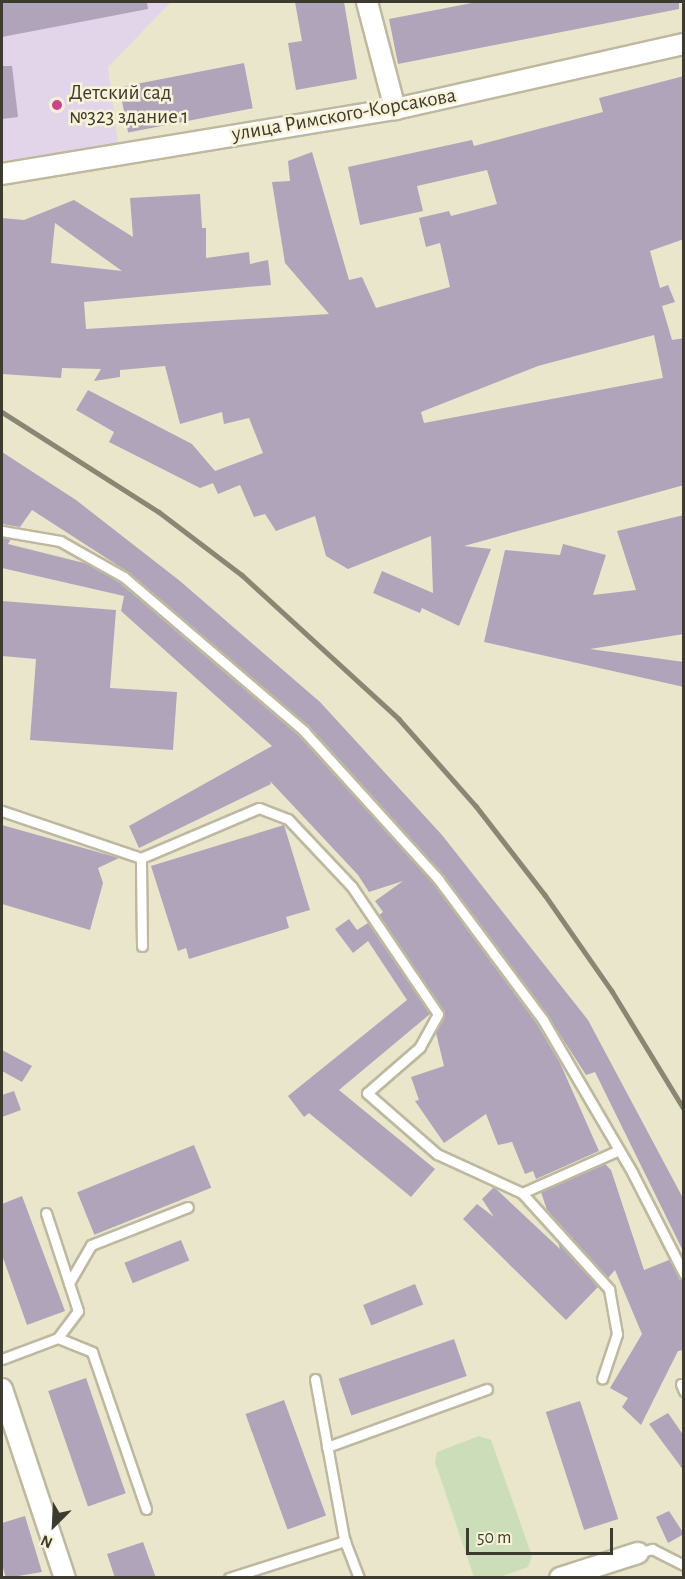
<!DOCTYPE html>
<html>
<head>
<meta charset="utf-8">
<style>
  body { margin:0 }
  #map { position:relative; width:685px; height:1579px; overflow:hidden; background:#eae6cb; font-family:"Alegreya Sans",sans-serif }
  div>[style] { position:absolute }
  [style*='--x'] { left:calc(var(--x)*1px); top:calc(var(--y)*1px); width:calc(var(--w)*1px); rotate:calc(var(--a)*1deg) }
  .education>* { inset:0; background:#e2d5e9 }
  .green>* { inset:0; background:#cbddb9 }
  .building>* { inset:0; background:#b0a4bb; transform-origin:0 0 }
  .roads { filter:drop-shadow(2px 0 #bdb89f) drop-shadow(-2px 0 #bdb89f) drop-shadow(0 2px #bdb89f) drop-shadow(0 -2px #bdb89f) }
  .lane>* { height:9px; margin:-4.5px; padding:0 4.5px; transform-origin:4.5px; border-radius:4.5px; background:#fff }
  .street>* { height:20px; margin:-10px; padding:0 10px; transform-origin:10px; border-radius:10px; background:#fff }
  .rail>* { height:4.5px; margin:-2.25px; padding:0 2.25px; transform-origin:2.25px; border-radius:2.25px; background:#898674 }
  .dots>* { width:16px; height:16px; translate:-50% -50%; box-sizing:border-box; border:3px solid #f8f3d8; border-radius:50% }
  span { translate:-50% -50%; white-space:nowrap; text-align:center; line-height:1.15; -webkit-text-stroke:5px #f8f3d8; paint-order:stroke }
  .poi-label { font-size:21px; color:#3d3b30 }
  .left { translate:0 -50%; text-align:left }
  .street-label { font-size:21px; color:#3d3b30 }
  .frame { position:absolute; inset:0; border:3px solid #3d3b30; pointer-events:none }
  .north { position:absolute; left:24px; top:1495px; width:60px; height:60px; -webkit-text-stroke:4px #f8f3d8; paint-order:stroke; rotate:204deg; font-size:16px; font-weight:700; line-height:24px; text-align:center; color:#3d3b30 }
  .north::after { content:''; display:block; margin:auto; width:21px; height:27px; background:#3d3b30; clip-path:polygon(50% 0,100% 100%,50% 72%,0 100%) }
  .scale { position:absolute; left:466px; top:1528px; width:147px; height:27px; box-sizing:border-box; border:3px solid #3d3b30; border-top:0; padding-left:8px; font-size:18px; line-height:21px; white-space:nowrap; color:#3d3b30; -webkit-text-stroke:4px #f8f3d8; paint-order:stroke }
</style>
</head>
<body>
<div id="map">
  <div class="education">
    <div style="clip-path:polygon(2px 2px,171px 2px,108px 67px,118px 144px,2px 161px)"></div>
  </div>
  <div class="green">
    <div style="clip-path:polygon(479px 1436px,491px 1440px,532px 1556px,528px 1567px,500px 1577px,474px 1577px,435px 1462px,437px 1452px)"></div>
  </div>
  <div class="building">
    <div style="clip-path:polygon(2px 2px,147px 2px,148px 9px,2px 37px)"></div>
    <div style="clip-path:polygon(295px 2px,344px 2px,357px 79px,296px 90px,288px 43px,302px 41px)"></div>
    <div style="clip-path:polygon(477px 2px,679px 2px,679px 9px,398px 64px,389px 19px)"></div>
    <div style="left:244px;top:63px;width:46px;height:127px;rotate:79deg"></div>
    <div style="clip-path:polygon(2px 66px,12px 66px,18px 117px,2px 119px)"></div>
    <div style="clip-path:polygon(evenodd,684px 76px,684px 239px,650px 251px,660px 288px,668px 285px,675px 302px,662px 306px,672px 340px,684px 338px,684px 485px,464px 546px,491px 549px,459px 626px,422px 608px,420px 613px,373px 593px,382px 571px,433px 593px,431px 536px,348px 569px,326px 556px,315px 516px,276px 531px,265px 514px,254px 517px,240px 485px,218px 494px,213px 483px,200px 488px,109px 442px,114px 432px,76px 410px,88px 390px,192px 444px,215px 471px,263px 453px,249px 418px,224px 424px,222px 412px,180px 424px,165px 366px,120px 370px,120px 377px,94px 381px,101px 369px,62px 368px,61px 378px,2px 374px,2px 218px,24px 220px,74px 200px,133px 237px,130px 198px,200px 194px,202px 228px,206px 228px,206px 258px,249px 252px,250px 264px,268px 260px,271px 285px,84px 302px,86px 329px,329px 314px,285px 263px,272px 182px,290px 181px,288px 161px,312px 152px,349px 280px,362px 277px,376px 308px,450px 287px,440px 243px,426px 247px,419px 218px,449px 211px,451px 216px,497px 204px,487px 170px,417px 186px,423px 211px,360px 225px,348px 167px,472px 140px,474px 146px,603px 112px,599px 98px,684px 76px,55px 223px,122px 271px,51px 263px,55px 223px,684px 76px,654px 335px,663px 378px,424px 423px,421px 412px,538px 366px,654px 335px)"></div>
    <div style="clip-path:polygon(2px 452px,76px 500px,180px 581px,320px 702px,442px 835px,588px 1020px,684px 1200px,684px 1253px,595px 1072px,586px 1075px,548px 1016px,443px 874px,309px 726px,128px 572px,32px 510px,20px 527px,2px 524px)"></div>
    <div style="clip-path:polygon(684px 515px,684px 634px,590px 649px,684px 662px,684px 687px,484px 642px,505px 550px,560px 555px,563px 544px,606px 555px,593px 595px,636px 590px,617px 531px)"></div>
    <div style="clip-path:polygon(2px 538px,11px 539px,8px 544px,88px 564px,120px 583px,299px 736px,433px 883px,537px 1024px,560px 1063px,599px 1151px,536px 1179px,533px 1171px,525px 1174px,512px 1142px,498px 1145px,486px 1114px,444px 1143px,415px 1101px,419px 1100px,411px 1077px,444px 1066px,436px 1033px,445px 1013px,379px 915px,383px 912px,375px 901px,403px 881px,369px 892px,358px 875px,270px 781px,271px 784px,139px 848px,129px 826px,272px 746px,121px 611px,124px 596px,2px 568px)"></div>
    <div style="clip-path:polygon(2px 601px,116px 610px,110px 688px,177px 692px,173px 750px,30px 740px,36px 659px,2px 656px)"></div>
    <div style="clip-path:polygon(2px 825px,119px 858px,98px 868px,103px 883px,90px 930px,2px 904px)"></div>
    <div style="clip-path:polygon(284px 825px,310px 910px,286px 917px,289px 928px,189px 959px,186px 948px,178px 951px,151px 866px)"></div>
    <div style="clip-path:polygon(349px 919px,357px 930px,368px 923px,430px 1014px,339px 1090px,435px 1169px,411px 1197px,309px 1113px,304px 1117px,288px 1096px,407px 1000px,368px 941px,353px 953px,335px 929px)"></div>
    <div style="clip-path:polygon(2px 1050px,32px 1066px,22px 1082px,2px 1071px)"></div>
    <div style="clip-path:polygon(14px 1091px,21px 1110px,2px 1117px,2px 1095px)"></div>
    <div style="left:194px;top:1145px;width:46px;height:126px;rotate:68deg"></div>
    <div style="clip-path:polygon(605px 1164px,611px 1170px,644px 1270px,669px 1260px,684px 1281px,684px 1350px,678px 1351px,641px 1425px,622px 1407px,628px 1398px,610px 1388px,642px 1334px,615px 1270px,608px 1278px,547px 1210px,541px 1192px)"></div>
    <div style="clip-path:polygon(494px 1187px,560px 1249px,558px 1242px,598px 1287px,566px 1320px,463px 1219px,477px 1204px,494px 1217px,482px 1199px)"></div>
    <div style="clip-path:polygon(22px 1196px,65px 1311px,27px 1325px,2px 1255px,2px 1204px)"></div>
    <div style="left:181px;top:1240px;width:22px;height:61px;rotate:68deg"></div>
    <div style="left:415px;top:1284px;width:22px;height:56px;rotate:68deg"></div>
    <div style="left:454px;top:1339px;width:39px;height:122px;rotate:71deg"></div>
    <div style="left:86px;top:1378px;width:122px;height:40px;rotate:71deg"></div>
    <div style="left:284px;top:1400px;width:123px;height:41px;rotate:70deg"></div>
    <div style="left:580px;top:1401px;width:124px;height:36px;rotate:72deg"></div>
    <div style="clip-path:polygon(668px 1413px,684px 1436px,684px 1471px,649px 1424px)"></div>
    <div style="clip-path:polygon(669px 1511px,684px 1534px,668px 1543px,656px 1517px)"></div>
    <div style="clip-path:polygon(25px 1516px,42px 1572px,6px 1578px,2px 1564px,2px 1523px)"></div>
    <div style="clip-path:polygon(143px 1542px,156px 1578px,115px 1578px,107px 1554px)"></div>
  </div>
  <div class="roads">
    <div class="lane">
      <div style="--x:2;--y:531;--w:59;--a:9.8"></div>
      <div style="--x:60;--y:541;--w:73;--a:29.4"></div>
      <div style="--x:124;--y:577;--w:237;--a:40.5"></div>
      <div style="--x:304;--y:731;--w:200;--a:47.8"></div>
      <div style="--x:438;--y:879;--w:176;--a:53.3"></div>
      <div style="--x:543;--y:1020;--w:176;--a:59.6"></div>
      <div style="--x:632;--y:1172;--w:114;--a:63"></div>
      <div style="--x:2;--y:811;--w:147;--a:18.7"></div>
      <div style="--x:142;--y:946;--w:88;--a:-90.7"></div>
      <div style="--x:141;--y:858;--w:128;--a:-23"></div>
      <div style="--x:259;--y:808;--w:31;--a:21"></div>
      <div style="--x:288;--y:819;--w:93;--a:46.7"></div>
      <div style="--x:352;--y:887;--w:153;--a:55.9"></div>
      <div style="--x:438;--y:1014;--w:38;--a:119"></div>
      <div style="--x:420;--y:1047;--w:70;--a:139"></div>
      <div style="--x:367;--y:1093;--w:93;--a:41.1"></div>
      <div style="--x:437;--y:1154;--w:94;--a:24.6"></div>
      <div style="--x:522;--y:1193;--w:106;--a:-23.9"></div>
      <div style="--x:522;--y:1193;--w:130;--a:47.8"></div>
      <div style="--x:609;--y:1289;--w:46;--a:79.9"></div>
      <div style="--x:617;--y:1334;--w:47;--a:108.4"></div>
      <div style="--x:46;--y:1213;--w:103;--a:71.9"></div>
      <div style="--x:78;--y:1311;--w:34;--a:127"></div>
      <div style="--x:58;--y:1338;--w:37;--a:22"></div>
      <div style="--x:92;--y:1352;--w:166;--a:71"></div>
      <div style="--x:69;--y:1283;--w:44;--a:-59.9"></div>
      <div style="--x:91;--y:1245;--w:104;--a:-21.4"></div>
      <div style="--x:2;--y:1359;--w:60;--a:-20.6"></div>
      <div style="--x:315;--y:1379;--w:163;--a:79.7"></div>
      <div style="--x:344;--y:1539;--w:42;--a:69"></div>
      <div style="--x:681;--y:1384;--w:8;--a:67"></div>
      <div style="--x:327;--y:1447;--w:170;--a:-19.9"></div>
      <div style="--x:638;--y:1553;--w:15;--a:-16"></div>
      <div style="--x:652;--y:1549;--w:36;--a:27"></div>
      <div style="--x:229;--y:1578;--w:122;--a:-17.7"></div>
    </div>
    <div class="street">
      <div style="--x:367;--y:2;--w:111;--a:75.3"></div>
      <div style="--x:2;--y:174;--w:398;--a:-9.4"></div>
      <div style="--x:395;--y:109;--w:296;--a:-12.7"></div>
      <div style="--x:2;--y:1389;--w:199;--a:71.6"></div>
      <div style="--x:560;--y:1578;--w:82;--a:-17.8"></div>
    </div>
  </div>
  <div class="rail">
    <div style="--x:2;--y:412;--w:186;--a:32.5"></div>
    <div style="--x:159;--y:512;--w:104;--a:37.2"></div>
    <div style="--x:242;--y:575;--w:213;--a:42.5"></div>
    <div style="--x:399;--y:719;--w:116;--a:48.5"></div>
    <div style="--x:476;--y:806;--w:113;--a:52.2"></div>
    <div style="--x:545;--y:895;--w:117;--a:55.1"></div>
    <div style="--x:612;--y:991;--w:138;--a:58.6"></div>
  </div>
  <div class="dots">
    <div style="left:57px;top:105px;background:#cd4583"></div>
  </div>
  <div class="poi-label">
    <span class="left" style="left:69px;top:105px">Детский сад<br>№323 здание 1</span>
  </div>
  <div class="street-label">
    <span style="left:344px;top:115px;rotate:-10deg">улица Римского-Корсакова</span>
  </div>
  <div class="frame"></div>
  <div class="north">N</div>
  <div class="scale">50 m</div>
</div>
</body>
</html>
